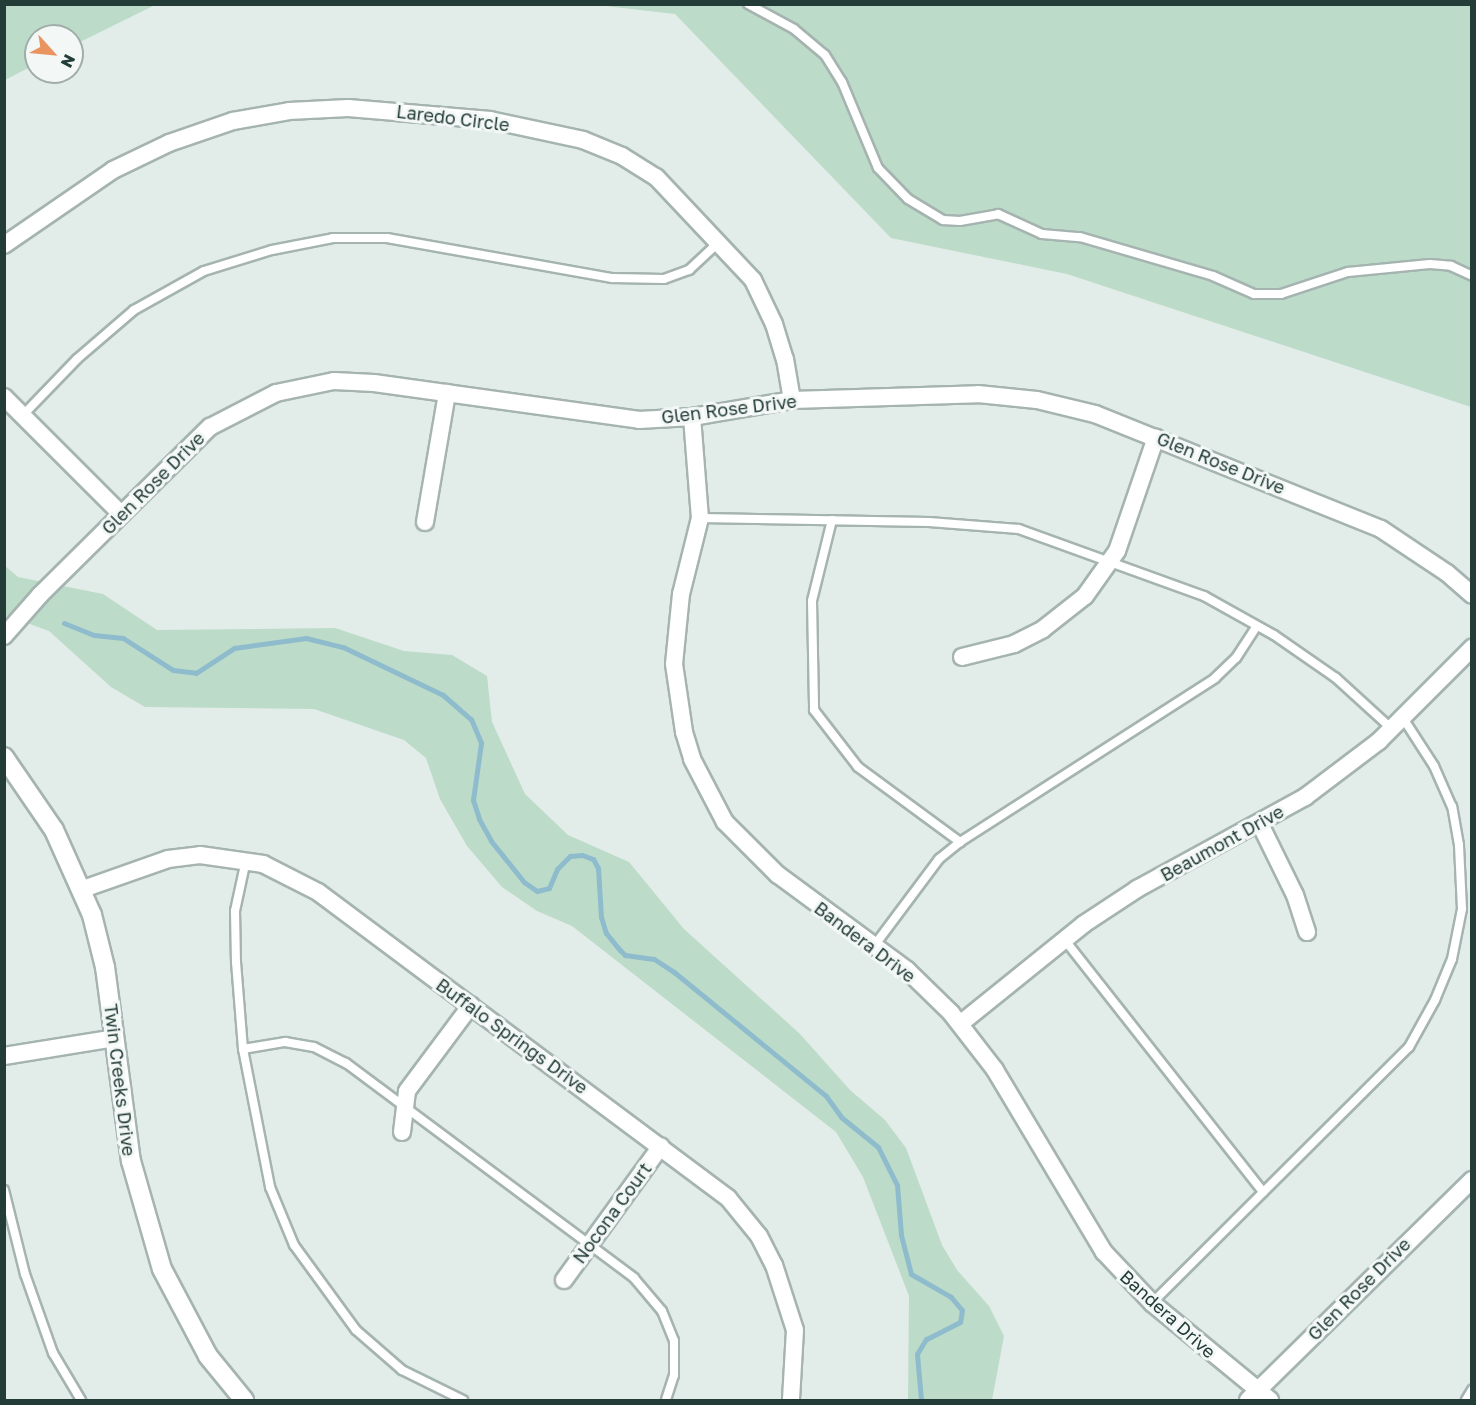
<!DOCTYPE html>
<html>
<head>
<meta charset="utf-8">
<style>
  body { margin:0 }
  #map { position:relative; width:1476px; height:1405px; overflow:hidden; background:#e2ece9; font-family:"Golos Text",sans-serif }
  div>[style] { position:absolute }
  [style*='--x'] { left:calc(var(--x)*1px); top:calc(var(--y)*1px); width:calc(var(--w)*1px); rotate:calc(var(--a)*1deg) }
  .green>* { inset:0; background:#bddbc9 }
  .stream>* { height:5px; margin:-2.5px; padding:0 2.5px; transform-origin:2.5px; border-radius:2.5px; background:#8ebccd }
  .roads { filter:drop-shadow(2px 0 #a5b4b0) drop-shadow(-2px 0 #a5b4b0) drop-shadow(0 2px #a5b4b0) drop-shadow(0 -2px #a5b4b0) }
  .service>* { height:8px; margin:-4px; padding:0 4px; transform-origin:4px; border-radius:4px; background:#fff }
  .minor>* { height:16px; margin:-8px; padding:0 8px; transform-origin:8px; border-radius:8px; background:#fff }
  .tertiary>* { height:18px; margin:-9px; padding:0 9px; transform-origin:9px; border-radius:9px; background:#fff }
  span { translate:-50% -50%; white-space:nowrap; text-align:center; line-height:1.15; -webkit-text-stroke:6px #f3f8f6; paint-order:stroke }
  .street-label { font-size:18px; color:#233c38 }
  .frame { position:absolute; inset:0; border:6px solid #233c38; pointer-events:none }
  .north { position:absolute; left:24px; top:24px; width:60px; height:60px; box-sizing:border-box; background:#f3f8f6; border:2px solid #a0adaa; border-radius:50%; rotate:117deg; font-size:16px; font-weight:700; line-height:24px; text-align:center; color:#233c38 }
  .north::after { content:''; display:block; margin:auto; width:21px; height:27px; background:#ea9462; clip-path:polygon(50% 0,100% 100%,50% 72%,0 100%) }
</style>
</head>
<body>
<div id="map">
  <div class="green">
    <div style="clip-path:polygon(5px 4px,155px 4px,155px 5px,72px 46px,72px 36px,36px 36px,36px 64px,5px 80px)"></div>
    <div style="clip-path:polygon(597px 5px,1471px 5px,1471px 407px,1067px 274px,891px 238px,675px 14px)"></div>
    <div style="clip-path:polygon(4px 565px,18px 577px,103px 594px,157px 630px,335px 628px,404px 651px,452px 655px,487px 676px,492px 722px,525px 794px,568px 835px,629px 862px,684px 929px,800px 1034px,850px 1090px,885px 1120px,906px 1148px,942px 1245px,957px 1270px,989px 1306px,1004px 1336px,992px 1400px,908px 1400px,909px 1296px,863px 1177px,836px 1132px,572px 926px,537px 911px,502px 887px,467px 846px,440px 799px,426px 758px,404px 740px,314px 709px,145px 707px,111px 687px,49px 631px,5px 615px)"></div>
  </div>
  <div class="stream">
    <div style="--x:64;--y:623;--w:32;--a:22"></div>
    <div style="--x:94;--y:635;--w:29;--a:6"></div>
    <div style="--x:123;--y:638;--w:59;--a:32.6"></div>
    <div style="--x:173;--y:670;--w:23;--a:7"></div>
    <div style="--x:196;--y:673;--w:45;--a:-33.3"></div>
    <div style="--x:234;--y:648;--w:73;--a:-7.9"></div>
    <div style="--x:306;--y:638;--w:38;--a:14"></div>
    <div style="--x:343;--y:647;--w:111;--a:25.6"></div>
    <div style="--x:443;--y:695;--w:37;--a:41"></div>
    <div style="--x:471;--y:719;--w:26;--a:67"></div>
    <div style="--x:481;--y:743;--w:58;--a:98"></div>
    <div style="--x:473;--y:800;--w:20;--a:72"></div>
    <div style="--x:479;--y:819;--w:25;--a:61"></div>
    <div style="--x:491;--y:841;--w:53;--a:51.2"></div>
    <div style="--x:524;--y:882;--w:16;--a:35"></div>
    <div style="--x:537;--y:891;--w:12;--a:-14"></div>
    <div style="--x:549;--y:888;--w:21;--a:-67"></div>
    <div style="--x:557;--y:869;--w:18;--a:-45"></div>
    <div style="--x:570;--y:856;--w:12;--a:-5"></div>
    <div style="--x:582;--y:855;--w:12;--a:20"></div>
    <div style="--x:593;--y:859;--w:10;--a:61"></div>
    <div style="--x:598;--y:868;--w:49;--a:86.5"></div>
    <div style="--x:601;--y:917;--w:17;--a:73"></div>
    <div style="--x:606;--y:933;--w:22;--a:51"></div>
    <div style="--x:620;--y:950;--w:7;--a:45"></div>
    <div style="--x:625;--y:955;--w:29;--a:8"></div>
    <div style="--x:654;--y:959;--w:24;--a:33"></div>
    <div style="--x:674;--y:972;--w:196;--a:39.2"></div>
    <div style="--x:826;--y:1096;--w:26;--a:54"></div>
    <div style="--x:841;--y:1117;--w:48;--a:39"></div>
    <div style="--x:878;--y:1147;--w:42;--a:63.4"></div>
    <div style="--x:897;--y:1185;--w:50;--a:85.4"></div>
    <div style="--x:901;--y:1235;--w:40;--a:75.6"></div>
    <div style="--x:911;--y:1274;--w:46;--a:29.9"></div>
    <div style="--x:951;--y:1297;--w:17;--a:50"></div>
    <div style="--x:962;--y:1310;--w:12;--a:99"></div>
    <div style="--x:960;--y:1322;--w:38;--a:153"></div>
    <div style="--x:926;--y:1339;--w:17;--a:121"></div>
    <div style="--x:917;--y:1354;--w:46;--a:85"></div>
  </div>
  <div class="roads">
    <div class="service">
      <div style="--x:748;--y:4;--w:52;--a:28.5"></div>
      <div style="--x:794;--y:29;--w:40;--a:40"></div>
      <div style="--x:825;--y:55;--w:32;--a:58"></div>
      <div style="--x:842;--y:82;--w:93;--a:67.3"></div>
      <div style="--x:878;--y:168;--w:43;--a:45.9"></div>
      <div style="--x:908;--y:199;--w:41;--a:31"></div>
      <div style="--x:943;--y:220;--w:17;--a:3"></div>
      <div style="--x:960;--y:221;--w:39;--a:-10"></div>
      <div style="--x:998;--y:214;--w:48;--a:24.4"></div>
      <div style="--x:1042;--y:234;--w:38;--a:5"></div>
      <div style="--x:1080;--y:237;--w:139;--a:16.3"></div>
      <div style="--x:1213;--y:276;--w:45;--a:23.7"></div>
      <div style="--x:1254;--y:294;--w:27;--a:0"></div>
      <div style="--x:1281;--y:294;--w:71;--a:-18.2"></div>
      <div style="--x:1348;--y:272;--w:82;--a:-5.6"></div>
      <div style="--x:1430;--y:264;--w:21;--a:5"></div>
      <div style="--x:1451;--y:266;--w:23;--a:25"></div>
      <div style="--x:23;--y:415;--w:78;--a:-46"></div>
      <div style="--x:77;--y:359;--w:75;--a:-40.7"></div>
      <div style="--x:134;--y:310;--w:80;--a:-29.1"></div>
      <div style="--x:204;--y:271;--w:71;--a:-17.2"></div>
      <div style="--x:272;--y:250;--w:62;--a:-11.1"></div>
      <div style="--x:333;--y:238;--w:54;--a:0"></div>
      <div style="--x:387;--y:238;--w:229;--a:10.1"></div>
      <div style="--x:612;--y:278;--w:52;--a:1.1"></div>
      <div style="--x:664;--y:279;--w:27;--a:-20"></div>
      <div style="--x:689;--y:270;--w:41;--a:-43"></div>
      <div style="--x:700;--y:518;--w:229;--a:1"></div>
      <div style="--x:929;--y:522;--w:90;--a:4.4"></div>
      <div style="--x:1019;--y:529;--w:197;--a:19.9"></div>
      <div style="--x:1204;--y:596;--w:80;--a:29.1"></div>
      <div style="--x:1274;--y:635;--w:75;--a:34.7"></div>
      <div style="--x:1336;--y:678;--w:76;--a:42.3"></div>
      <div style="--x:832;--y:520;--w:83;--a:103.9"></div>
      <div style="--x:812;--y:601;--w:109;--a:88.9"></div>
      <div style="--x:814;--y:710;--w:72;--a:52.3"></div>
      <div style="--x:858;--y:767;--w:127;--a:36.3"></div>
      <div style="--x:246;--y:860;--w:52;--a:102.2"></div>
      <div style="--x:235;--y:911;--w:51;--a:88.9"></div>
      <div style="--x:236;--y:962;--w:87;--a:85.4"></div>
      <div style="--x:243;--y:1049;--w:141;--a:78.9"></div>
      <div style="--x:270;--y:1187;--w:63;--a:67.5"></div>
      <div style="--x:294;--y:1245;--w:105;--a:53.9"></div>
      <div style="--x:356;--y:1330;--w:61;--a:41"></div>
      <div style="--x:402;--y:1370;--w:68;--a:26.2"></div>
      <div style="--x:1064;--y:939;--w:322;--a:51.8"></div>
      <div style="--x:874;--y:946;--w:109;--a:-53.2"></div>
      <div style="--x:939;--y:859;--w:27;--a:-39"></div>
      <div style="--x:960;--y:842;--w:303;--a:-32.7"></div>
      <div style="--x:1215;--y:678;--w:29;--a:-44"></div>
      <div style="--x:1236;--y:658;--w:38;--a:-57"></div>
      <div style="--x:243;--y:1049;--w:43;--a:-9.5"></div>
      <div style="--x:285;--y:1042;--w:29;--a:10"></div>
      <div style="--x:314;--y:1047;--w:36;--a:27"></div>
      <div style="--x:346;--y:1063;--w:359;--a:36.7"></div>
      <div style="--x:634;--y:1278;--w:43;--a:49.7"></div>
      <div style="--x:662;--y:1311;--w:32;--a:68"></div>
      <div style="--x:674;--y:1341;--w:34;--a:90"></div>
      <div style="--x:674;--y:1375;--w:26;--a:108"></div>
      <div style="--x:4;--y:1190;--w:87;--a:76"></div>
      <div style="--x:25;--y:1274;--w:84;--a:70.5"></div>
      <div style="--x:53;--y:1353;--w:55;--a:59.2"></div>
      <div style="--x:1152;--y:1303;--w:363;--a:-44.9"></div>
      <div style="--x:1409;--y:1047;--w:54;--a:-61"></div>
      <div style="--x:1435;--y:1000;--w:44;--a:-67.5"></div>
      <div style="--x:1452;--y:959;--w:51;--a:-78.7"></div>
      <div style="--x:1462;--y:909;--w:64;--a:-92.7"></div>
      <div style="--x:1459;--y:845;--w:39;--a:-100"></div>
      <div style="--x:1452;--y:807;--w:45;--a:-113.7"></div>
      <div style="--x:1434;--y:766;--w:57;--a:-122.9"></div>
      <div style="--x:1466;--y:1400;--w:12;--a:-59"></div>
    </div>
    <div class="minor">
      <div style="--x:4;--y:245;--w:132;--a:-34.5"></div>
      <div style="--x:113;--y:170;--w:62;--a:-25.7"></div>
      <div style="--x:169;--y:143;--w:68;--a:-19"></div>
      <div style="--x:233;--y:121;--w:57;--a:-10.1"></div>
      <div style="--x:289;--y:111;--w:59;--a:-2.9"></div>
      <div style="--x:348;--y:108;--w:143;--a:4.8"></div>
      <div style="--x:490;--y:120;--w:95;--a:12.1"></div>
      <div style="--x:583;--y:140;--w:42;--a:22.3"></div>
      <div style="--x:622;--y:156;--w:40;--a:32"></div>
      <div style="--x:656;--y:177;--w:141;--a:46.7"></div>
      <div style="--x:753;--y:280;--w:49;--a:64.5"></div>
      <div style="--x:774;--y:324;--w:37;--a:73"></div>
      <div style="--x:785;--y:359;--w:42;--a:80.3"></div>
      <div style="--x:4;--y:397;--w:165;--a:45"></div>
      <div style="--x:692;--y:417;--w:101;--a:85.5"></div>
      <div style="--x:700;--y:518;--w:78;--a:104"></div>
      <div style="--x:681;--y:594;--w:70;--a:95.7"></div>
      <div style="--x:674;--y:664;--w:69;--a:81.6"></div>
      <div style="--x:684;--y:732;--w:28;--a:73"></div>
      <div style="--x:692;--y:759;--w:71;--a:62.4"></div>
      <div style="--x:725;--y:822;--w:74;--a:45"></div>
      <div style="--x:777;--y:874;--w:162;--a:36.4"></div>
      <div style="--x:907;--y:970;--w:62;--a:44.3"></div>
      <div style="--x:951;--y:1013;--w:72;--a:52.3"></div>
      <div style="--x:995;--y:1070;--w:212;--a:59.1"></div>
      <div style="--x:1104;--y:1252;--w:70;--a:46.7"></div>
      <div style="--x:1152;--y:1303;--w:153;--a:39.4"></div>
      <div style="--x:425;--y:522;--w:131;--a:-80.3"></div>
      <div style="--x:4;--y:636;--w:55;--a:-48.7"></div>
      <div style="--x:40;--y:595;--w:239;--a:-44.7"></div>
      <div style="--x:210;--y:427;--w:74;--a:-27.3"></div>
      <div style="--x:276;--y:393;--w:59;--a:-11.7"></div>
      <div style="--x:334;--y:381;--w:40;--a:2.9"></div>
      <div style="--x:374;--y:383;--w:268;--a:7.9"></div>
      <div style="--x:639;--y:420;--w:53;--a:-3.2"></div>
      <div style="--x:692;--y:417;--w:101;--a:-9.6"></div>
      <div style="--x:792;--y:400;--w:186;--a:-1.8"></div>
      <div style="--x:978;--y:394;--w:59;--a:5.8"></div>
      <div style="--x:1037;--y:400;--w:60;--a:13.6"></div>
      <div style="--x:1095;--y:414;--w:308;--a:21.9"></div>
      <div style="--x:1381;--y:529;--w:79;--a:33.7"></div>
      <div style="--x:1447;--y:573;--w:33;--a:41"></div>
      <div style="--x:962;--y:657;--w:54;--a:-14"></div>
      <div style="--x:1014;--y:644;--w:33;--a:-27"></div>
      <div style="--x:1043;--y:629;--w:53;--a:-38.2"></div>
      <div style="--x:1085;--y:596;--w:55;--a:-54.6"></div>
      <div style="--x:1117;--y:551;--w:120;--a:-71.1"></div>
      <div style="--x:1260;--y:824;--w:79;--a:63.8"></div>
      <div style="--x:1295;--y:895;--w:39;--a:72"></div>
      <div style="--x:83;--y:889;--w:90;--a:-19.4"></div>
      <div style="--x:168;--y:859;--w:32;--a:-7"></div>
      <div style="--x:200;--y:855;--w:64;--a:8.1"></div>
      <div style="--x:263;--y:864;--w:62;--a:27"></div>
      <div style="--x:318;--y:892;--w:512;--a:36.74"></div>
      <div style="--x:728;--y:1198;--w:49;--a:50.8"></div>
      <div style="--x:759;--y:1236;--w:33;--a:63"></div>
      <div style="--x:774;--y:1265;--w:68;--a:72.1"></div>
      <div style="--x:795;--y:1330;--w:70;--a:93.3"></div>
      <div style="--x:960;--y:1024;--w:159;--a:-38.9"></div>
      <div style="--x:1084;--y:924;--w:64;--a:-33.4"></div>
      <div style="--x:1137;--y:889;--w:192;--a:-28.7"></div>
      <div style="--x:1305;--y:797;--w:93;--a:-37.1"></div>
      <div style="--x:1379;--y:741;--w:132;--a:-45"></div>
      <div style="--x:4;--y:1056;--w:112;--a:-9.2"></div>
      <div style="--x:402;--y:1132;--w:41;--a:-83"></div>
      <div style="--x:407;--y:1091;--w:107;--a:-53.3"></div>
      <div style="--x:564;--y:1280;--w:165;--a:-54.1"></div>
      <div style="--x:1248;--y:1400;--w:314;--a:-44.5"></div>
    </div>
    <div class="tertiary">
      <div style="--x:4;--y:757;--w:88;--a:55.6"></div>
      <div style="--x:54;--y:830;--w:93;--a:65.9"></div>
      <div style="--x:92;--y:915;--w:54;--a:76"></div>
      <div style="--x:105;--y:967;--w:196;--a:82.4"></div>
      <div style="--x:131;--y:1161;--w:112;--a:74"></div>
      <div style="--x:162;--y:1269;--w:98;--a:62.1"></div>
      <div style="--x:208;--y:1356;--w:57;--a:50.7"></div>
    </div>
  </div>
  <div class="street-label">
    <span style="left:453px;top:118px;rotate:7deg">Laredo Circle</span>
    <span style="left:729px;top:409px;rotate:-7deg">Glen Rose Drive</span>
    <span style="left:1221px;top:463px;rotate:22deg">Glen Rose Drive</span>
    <span style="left:153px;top:483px;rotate:-45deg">Glen Rose Drive</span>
    <span style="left:1222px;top:843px;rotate:-29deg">Beaumont Drive</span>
    <span style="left:865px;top:942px;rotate:37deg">Bandera Drive</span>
    <span style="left:512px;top:1036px;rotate:36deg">Buffalo Springs Drive</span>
    <span style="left:120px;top:1080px;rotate:83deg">Twin Creeks Drive</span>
    <span style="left:612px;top:1213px;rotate:-54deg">Nocona Court</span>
    <span style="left:1359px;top:1289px;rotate:-45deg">Glen Rose Drive</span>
    <span style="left:1168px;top:1314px;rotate:42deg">Bandera Drive</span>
  </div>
  <div class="frame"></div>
  <div class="north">N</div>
</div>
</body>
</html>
